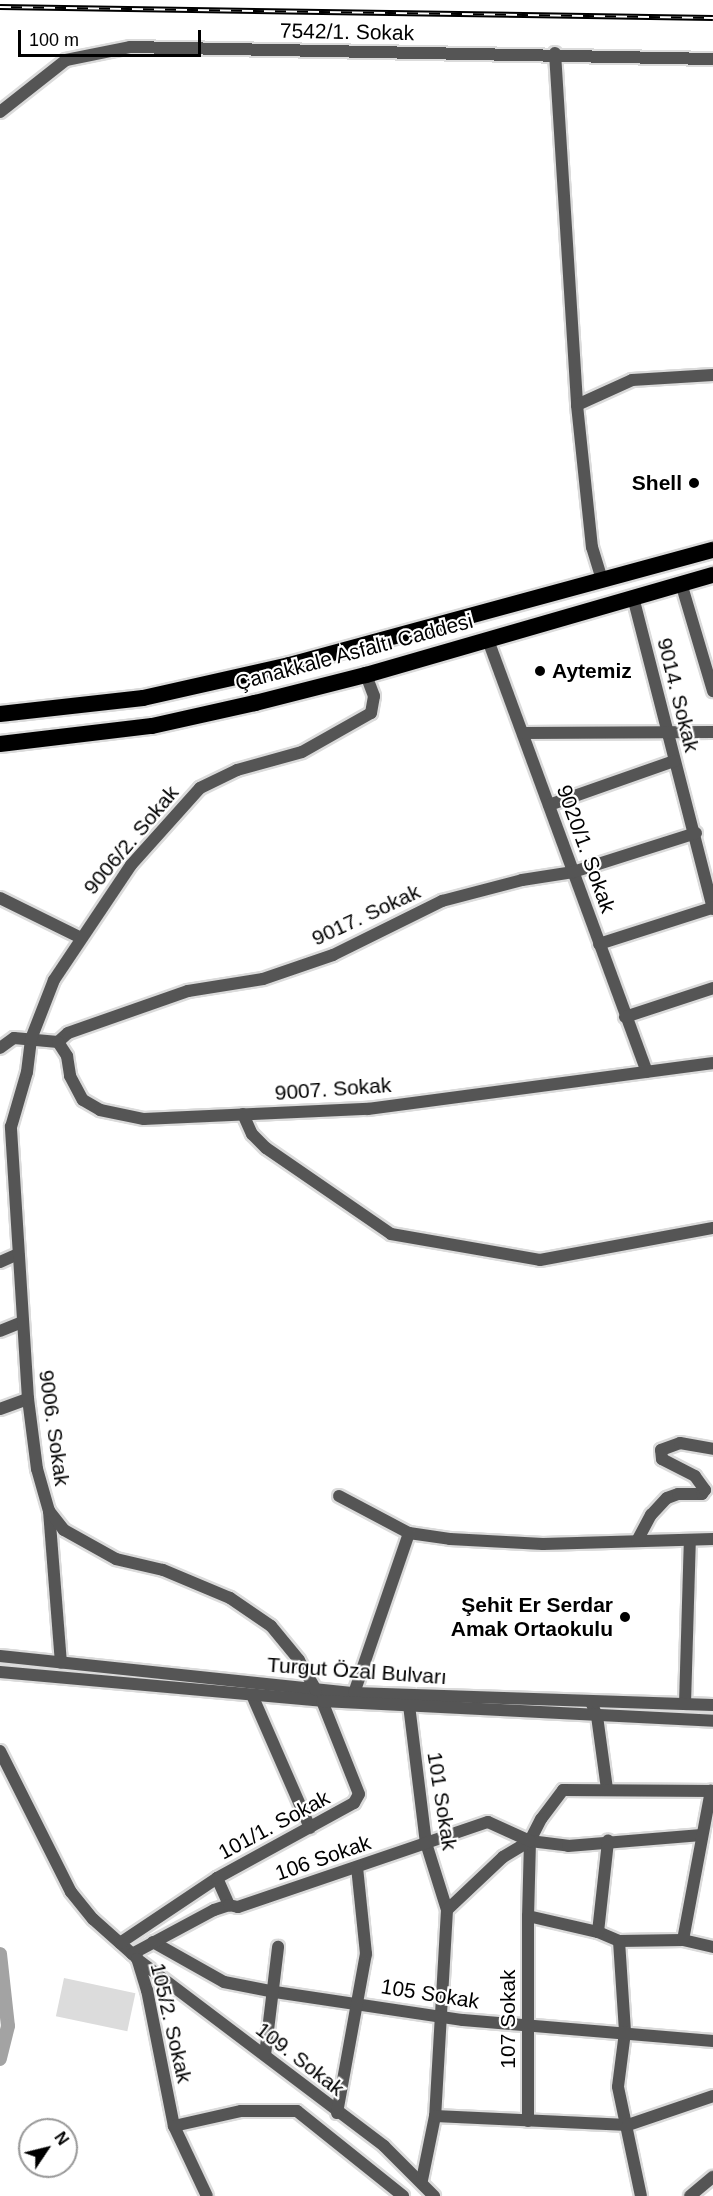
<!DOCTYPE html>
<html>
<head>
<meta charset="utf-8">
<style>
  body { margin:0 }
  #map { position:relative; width:713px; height:2196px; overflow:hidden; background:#fff; font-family:Helvetica,sans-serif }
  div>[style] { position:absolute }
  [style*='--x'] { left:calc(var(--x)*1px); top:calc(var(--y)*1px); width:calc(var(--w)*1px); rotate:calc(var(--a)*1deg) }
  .green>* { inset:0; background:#dcdcdc; transform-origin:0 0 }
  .canal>* { height:14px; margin:-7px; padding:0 7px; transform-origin:7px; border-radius:7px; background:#a3a3a3 }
  .roads { filter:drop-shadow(2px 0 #dbdbdb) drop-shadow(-2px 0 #dbdbdb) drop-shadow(0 2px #dbdbdb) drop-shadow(0 -2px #dbdbdb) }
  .minor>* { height:12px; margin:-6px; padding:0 6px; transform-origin:6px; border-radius:6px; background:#555 }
  .tertiary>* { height:12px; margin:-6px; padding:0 6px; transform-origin:6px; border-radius:6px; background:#555 }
  .trunk>* { height:16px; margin:-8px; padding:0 8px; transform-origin:8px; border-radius:8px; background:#000 }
  .rail>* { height:6px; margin-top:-3px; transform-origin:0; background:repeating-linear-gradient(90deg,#fff 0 11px,#000 0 22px); box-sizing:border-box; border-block:2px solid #000 }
  .dots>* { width:16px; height:16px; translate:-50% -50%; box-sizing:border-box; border:3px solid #fff; border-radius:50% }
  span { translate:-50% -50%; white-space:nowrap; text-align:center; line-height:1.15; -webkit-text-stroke:4.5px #fff; paint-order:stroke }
  .street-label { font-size:21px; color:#000 }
  .poi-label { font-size:21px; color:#000; font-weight:700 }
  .right { translate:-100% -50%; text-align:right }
  .left { translate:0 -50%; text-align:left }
  .north { position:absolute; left:18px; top:2118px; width:60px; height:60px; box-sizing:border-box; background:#fff; border:2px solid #999; border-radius:50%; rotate:55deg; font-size:16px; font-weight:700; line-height:24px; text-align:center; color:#000 }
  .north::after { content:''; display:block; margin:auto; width:21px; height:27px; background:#000; clip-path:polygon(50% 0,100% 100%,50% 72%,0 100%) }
  .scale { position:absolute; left:18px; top:30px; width:183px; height:27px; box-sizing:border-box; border:3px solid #000; border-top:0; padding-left:8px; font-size:18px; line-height:21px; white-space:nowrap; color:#000; -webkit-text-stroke:4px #fff; paint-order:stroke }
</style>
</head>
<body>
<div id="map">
  <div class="green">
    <div style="left:64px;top:1978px;width:73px;height:39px;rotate:12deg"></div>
  </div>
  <div class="canal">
    <div style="--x:0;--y:1954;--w:72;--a:83.7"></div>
    <div style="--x:8;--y:2026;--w:34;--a:104"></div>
  </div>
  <div class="roads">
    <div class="minor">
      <div style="--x:555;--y:53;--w:353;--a:86.4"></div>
      <div style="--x:577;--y:405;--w:143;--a:84"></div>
      <div style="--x:592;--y:547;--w:34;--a:73"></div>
      <div style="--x:0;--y:112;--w:84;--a:-38.2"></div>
      <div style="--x:66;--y:60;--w:65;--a:-11.5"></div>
      <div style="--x:130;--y:47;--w:583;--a:1.18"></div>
      <div style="--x:577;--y:405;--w:60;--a:-24.4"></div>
      <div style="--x:632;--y:380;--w:81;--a:-3.5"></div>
      <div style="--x:681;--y:583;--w:113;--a:73.5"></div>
      <div style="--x:633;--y:597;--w:322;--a:75.6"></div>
      <div style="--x:488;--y:640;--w:460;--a:69.8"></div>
      <div style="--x:523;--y:733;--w:190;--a:-0.3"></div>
      <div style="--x:549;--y:805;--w:133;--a:-19.4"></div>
      <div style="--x:0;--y:898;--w:88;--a:26.3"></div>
      <div style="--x:599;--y:944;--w:119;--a:-17.7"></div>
      <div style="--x:625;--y:1017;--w:93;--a:-18.2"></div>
      <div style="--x:58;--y:1042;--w:13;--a:-42"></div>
      <div style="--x:68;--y:1033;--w:127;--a:-19.3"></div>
      <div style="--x:188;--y:991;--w:76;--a:-9.1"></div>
      <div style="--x:263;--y:979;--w:74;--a:-18.9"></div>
      <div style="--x:333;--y:955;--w:122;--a:-26.4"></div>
      <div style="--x:442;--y:901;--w:83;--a:-14.7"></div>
      <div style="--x:522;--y:880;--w:52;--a:-8.9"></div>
      <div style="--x:573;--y:872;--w:129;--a:-17.6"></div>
      <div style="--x:243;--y:1114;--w:22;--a:66"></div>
      <div style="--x:252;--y:1134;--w:20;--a:45"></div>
      <div style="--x:266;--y:1148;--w:152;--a:34.5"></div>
      <div style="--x:391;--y:1234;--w:151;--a:9.9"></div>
      <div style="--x:540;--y:1260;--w:176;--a:-10.5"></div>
      <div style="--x:0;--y:1262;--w:20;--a:-24"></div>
      <div style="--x:0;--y:1331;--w:24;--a:-22"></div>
      <div style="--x:0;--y:1409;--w:30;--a:-20"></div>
      <div style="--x:339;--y:1496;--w:79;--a:27.9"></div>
      <div style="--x:409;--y:1533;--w:41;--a:8.3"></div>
      <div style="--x:450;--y:1539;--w:93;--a:3.1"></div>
      <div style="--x:543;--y:1544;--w:170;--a:-1.7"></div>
      <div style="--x:49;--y:1511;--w:152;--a:85.5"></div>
      <div style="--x:637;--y:1541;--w:30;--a:-62"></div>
      <div style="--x:651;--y:1515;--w:23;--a:-47"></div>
      <div style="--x:667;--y:1498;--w:12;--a:-20"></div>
      <div style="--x:678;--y:1494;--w:24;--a:0"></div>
      <div style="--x:702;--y:1494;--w:5;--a:-53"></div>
      <div style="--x:705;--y:1490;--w:17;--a:-126"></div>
      <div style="--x:695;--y:1476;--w:37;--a:-153"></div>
      <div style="--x:662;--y:1459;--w:9;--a:-96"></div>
      <div style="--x:661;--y:1450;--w:20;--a:-20"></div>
      <div style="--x:680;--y:1443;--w:34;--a:10"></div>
      <div style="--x:354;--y:1693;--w:169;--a:-71"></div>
      <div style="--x:252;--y:1695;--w:145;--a:66.4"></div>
      <div style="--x:591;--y:1702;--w:15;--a:67"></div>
      <div style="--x:597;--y:1716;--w:74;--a:82.2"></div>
      <div style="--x:685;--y:1704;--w:164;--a:-88.3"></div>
      <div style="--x:409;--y:1705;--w:139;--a:83"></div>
      <div style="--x:426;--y:1843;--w:70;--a:72.6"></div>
      <div style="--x:447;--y:1910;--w:206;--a:93.3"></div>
      <div style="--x:0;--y:1751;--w:158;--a:63.3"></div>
      <div style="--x:71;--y:1892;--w:35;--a:51"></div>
      <div style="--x:93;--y:1919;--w:59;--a:41.6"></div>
      <div style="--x:137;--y:1958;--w:34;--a:73"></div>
      <div style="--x:147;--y:1990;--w:139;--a:78.8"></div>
      <div style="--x:174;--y:2126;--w:77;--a:64.8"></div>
      <div style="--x:713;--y:1791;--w:150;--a:-179.6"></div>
      <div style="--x:563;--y:1790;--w:36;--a:127"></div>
      <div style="--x:541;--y:1819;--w:25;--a:117"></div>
      <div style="--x:530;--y:1841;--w:75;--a:91.5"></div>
      <div style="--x:528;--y:1916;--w:72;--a:12.9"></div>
      <div style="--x:598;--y:1932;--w:23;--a:23"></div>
      <div style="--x:619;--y:1941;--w:64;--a:-0.9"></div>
      <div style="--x:683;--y:1940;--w:31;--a:13"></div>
      <div style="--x:217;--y:1878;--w:30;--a:66"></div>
      <div style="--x:447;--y:1910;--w:77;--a:-43.4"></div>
      <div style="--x:503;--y:1857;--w:31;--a:-31"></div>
      <div style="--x:530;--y:1841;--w:38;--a:7"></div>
      <div style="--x:568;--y:1846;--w:134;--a:-4.7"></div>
      <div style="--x:598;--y:1932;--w:92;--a:-83.7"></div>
      <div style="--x:683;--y:1940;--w:152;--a:-79.4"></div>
      <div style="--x:619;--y:1941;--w:91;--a:86.2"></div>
      <div style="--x:625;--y:2032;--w:55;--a:97.3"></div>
      <div style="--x:618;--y:2087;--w:111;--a:78.1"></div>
      <div style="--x:153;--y:1942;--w:81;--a:29.4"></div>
      <div style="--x:224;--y:1982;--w:52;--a:11.1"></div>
      <div style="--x:275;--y:1992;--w:190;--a:8.5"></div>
      <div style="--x:463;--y:2020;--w:251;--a:4.8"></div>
      <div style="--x:120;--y:1943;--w:117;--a:-33.8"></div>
      <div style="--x:217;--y:1878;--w:156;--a:-28.7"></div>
      <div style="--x:354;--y:1803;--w:10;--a:-61"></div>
      <div style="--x:359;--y:1794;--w:100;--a:-111.7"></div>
      <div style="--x:132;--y:1954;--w:93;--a:-28.2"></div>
      <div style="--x:214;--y:1910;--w:16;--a:-18"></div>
      <div style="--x:229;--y:1905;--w:9;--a:13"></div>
      <div style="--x:238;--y:1907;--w:264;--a:-18.8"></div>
      <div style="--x:488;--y:1822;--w:46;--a:24.3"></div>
      <div style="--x:137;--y:1959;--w:310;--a:37.1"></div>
      <div style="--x:384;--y:2146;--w:71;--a:45"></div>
      <div style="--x:265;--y:2055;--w:109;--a:-83.1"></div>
      <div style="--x:337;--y:2113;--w:162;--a:-79.7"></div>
      <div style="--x:366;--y:1954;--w:87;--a:-95.9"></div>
      <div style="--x:528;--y:2121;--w:205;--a:-90"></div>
      <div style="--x:174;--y:2126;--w:69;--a:-12.6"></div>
      <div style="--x:241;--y:2111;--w:56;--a:0"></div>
      <div style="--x:297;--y:2111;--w:136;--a:38.7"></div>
      <div style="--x:422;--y:2180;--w:65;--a:-78.5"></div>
      <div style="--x:435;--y:2116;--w:193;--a:2.7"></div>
      <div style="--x:628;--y:2125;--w:90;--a:-18.8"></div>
      <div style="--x:690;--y:2196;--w:30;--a:-40"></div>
    </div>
    <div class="tertiary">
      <div style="--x:0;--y:1048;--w:17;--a:-36"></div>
      <div style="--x:14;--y:1038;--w:44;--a:5.2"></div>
      <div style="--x:58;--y:1042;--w:17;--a:57"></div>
      <div style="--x:67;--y:1056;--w:20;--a:81"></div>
      <div style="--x:70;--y:1076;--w:27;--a:62"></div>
      <div style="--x:83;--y:1100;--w:20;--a:30"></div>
      <div style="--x:100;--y:1110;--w:45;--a:11.6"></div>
      <div style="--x:144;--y:1119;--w:224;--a:-2.6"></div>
      <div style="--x:368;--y:1109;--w:348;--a:-7.6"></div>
      <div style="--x:0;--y:1656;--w:356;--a:6"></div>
      <div style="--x:354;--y:1693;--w:359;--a:1.9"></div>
      <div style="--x:0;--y:1672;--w:323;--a:5.1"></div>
      <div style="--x:322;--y:1701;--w:392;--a:2.9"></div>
      <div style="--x:316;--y:1690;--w:34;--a:-120"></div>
      <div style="--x:299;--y:1660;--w:44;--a:-129.5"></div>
      <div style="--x:271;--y:1626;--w:50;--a:-145.7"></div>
      <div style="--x:230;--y:1598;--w:73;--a:-157.3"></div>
      <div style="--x:163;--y:1570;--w:48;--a:-166.8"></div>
      <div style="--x:116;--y:1559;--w:60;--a:-150.9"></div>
      <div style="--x:64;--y:1530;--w:24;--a:-128"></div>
      <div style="--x:49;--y:1511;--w:44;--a:-105.9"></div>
      <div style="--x:37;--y:1469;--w:71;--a:-97.3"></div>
      <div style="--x:28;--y:1399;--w:273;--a:-93.6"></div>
      <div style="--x:11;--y:1127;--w:57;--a:-73.8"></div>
      <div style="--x:27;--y:1072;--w:33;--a:-83"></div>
      <div style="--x:31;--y:1039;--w:63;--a:-68.7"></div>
      <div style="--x:54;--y:980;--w:138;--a:-56.2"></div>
      <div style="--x:131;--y:865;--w:103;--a:-48.1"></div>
      <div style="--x:200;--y:788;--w:41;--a:-25.9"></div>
      <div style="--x:237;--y:770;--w:67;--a:-15.5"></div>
      <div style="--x:302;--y:752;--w:79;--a:-29.5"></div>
      <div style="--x:371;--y:713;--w:17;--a:-80"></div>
      <div style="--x:374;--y:696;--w:22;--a:-111"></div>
    </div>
    <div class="trunk">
      <div style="--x:0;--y:714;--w:144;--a:-6.4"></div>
      <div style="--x:143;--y:698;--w:150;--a:-12.7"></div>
      <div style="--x:289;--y:665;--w:439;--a:-15.2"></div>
      <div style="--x:0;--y:744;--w:153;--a:-6.8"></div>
      <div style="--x:152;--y:726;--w:106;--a:-12.6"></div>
      <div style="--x:255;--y:703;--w:114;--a:-14.2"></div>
      <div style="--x:366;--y:675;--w:361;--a:-16.1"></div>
    </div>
  </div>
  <div class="rail">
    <div style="--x:0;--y:7;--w:713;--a:0.88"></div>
  </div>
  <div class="dots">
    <div style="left:694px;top:483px;background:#000"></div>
    <div style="left:540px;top:671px;background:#000"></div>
    <div style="left:625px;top:1617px;background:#000"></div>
  </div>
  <div class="street-label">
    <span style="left:347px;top:32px;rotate:1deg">7542/1. Sokak</span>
    <span style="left:354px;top:652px;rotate:-15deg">Çanakkale Asfaltı Caddesi</span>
    <span style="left:678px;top:695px;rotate:76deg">9014. Sokak</span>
    <span style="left:131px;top:840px;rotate:-50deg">9006/2. Sokak</span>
    <span style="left:586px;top:849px;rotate:70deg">9020/1. Sokak</span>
    <span style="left:366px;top:915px;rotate:-25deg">9017. Sokak</span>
    <span style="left:333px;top:1089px;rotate:-4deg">9007. Sokak</span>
    <span style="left:54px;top:1428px;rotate:82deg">9006. Sokak</span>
    <span style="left:357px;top:1671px;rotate:4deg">Turgut Özal Bulvarı</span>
    <span style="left:442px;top:1801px;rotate:81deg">101 Sokak</span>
    <span style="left:274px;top:1825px;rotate:-28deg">101/1. Sokak</span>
    <span style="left:323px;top:1858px;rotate:-19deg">106 Sokak</span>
    <span style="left:430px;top:1994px;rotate:9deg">105 Sokak</span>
    <span style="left:508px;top:2019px;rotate:-90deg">107 Sokak</span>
    <span style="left:171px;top:2023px;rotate:77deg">105/2. Sokak</span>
    <span style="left:300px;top:2059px;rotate:38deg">109. Sokak</span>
  </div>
  <div class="poi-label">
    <span class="right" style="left:682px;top:483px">Shell</span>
    <span class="left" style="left:552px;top:671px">Aytemiz</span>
    <span class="right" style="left:613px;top:1617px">Şehit Er Serdar<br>Amak Ortaokulu</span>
  </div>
  <div class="north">N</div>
  <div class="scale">100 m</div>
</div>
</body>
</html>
